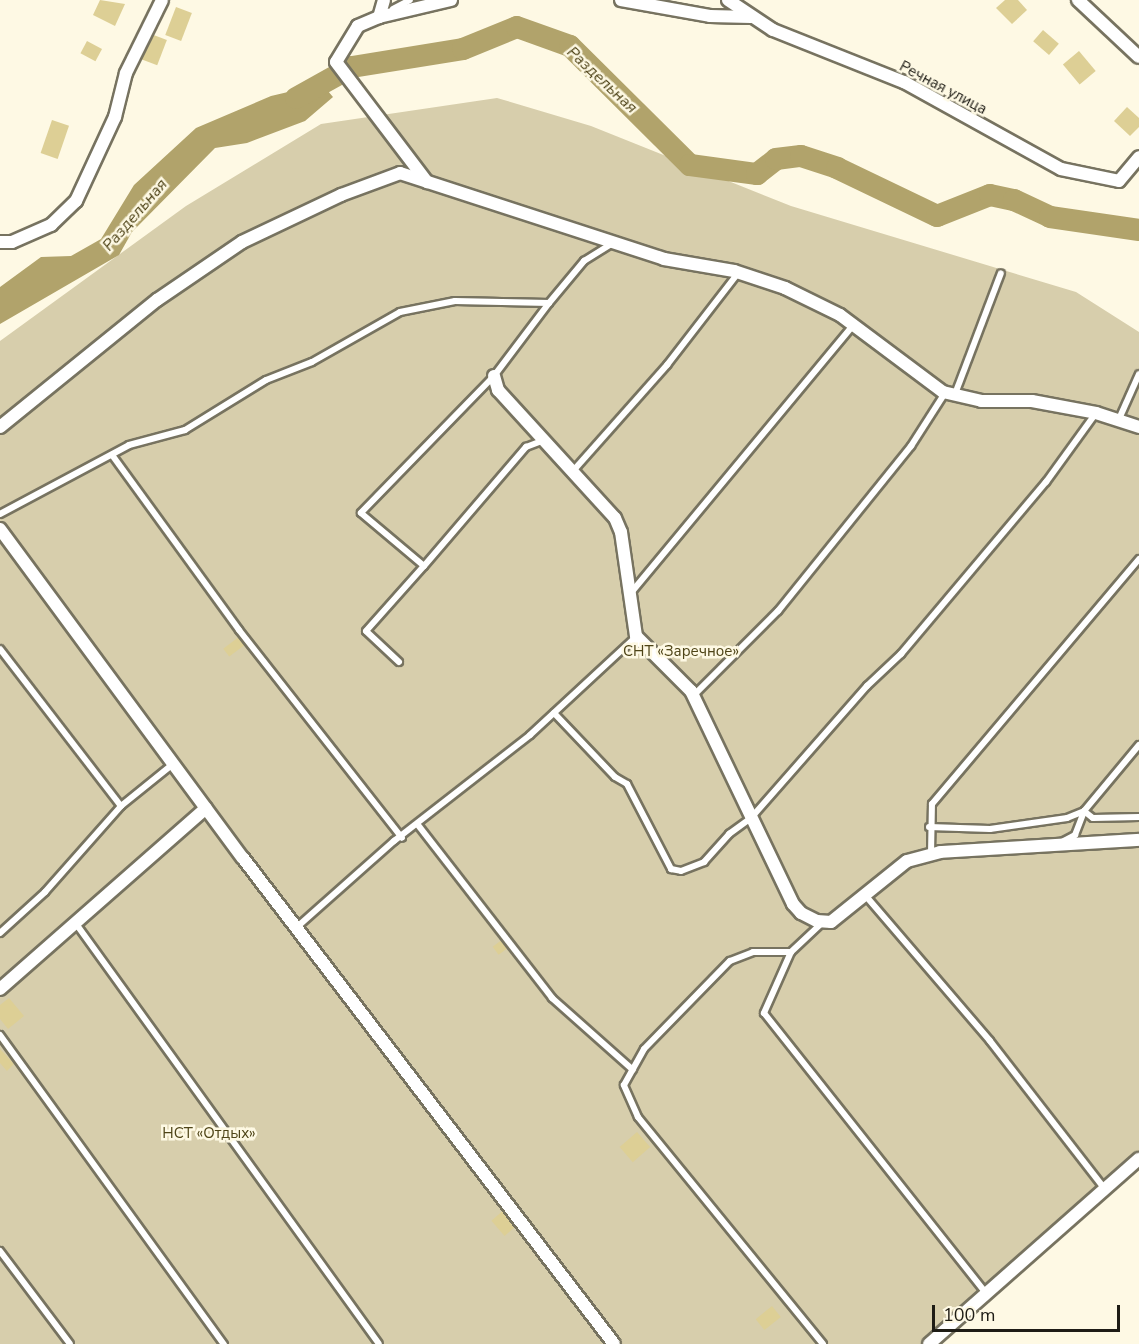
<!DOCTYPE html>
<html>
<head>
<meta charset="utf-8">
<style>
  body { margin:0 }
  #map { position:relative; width:1139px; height:1344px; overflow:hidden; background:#fef9e4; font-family:"Nunito Sans",sans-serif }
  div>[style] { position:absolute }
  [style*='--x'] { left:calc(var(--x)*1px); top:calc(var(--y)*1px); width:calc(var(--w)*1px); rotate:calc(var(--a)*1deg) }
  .green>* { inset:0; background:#d7ceac }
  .water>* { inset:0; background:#b1a36b }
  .river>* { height:22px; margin:-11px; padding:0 11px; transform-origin:11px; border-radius:11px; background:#b1a36b }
  .building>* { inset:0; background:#ddcf95; transform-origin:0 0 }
  .roads { filter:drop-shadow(2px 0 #777360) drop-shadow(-2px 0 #777360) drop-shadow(0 2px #777360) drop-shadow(0 -2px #777360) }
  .service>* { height:6px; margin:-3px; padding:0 3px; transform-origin:3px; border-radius:3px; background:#fff }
  .minor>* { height:12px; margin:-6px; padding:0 6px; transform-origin:6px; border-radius:6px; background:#fff }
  span { translate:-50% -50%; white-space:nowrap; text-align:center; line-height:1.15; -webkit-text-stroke:5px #fef9e4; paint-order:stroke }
  .street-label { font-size:15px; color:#1e1c15 }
  .park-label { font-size:15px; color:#4e4417 }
  .water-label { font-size:16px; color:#4c4115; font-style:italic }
  .scale { position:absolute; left:932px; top:1305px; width:188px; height:27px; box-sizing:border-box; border:3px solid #1e1c15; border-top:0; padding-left:8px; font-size:18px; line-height:21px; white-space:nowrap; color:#1e1c15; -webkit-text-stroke:4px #fef9e4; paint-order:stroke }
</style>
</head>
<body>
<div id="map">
  <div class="green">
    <div style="clip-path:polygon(497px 98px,591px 126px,791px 206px,1076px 292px,1139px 332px,1139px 1159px,929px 1344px,0 1344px,0 341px,186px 206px,321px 124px)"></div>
  </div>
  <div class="water">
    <div style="clip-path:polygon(322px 84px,333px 97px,305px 121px,247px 143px,215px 148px,132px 232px,119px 255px,0 324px,0 287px,41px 257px,71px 256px,101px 239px,134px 185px,196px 128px,271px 96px)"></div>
  </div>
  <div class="river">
    <div style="--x:296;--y:98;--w:64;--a:-29"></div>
    <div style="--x:352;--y:67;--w:112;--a:-9.2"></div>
    <div style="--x:463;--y:49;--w:58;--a:-22.2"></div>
    <div style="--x:517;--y:27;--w:56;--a:19.7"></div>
    <div style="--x:570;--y:46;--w:169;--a:44.8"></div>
    <div style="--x:690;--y:165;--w:68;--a:7.7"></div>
    <div style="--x:757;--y:174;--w:24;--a:-38"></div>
    <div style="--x:776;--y:159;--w:25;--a:-7"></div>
    <div style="--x:801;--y:156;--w:38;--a:18"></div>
    <div style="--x:837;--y:168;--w:111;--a:25.6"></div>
    <div style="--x:937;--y:216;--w:57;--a:-21.6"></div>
    <div style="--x:990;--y:195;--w:25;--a:12"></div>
    <div style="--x:1014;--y:200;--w:40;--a:25"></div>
    <div style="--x:1050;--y:217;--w:90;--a:8.3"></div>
  </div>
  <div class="building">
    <div style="clip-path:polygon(100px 0,125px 4px,115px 26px,93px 15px)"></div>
    <div style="clip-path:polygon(1005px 0,1018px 0,1027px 10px,1012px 24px,996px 8px)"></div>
    <div style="left:176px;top:7px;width:17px;height:30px;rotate:21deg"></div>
    <div style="left:1043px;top:30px;width:21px;height:15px;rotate:41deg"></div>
    <div style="left:151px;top:34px;width:17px;height:27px;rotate:21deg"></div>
    <div style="left:87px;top:41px;width:17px;height:14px;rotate:28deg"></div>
    <div style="left:1079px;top:51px;width:26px;height:21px;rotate:50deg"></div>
    <div style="clip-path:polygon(1127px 107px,1139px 118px,1139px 127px,1130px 136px,1114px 121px)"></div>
    <div style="left:52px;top:120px;width:18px;height:35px;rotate:19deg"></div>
    <div style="left:240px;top:636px;width:10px;height:21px;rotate:53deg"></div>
    <div style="left:503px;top:939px;width:10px;height:13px;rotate:53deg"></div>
    <div style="clip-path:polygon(9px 998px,24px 1016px,8px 1029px,0 1019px,0 1005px)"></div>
    <div style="clip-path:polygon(0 1049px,14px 1064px,7px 1071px,0 1063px)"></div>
    <div style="left:637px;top:1132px;width:20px;height:23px;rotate:49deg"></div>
    <div style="left:505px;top:1209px;width:20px;height:18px;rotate:49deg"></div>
    <div style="left:772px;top:1306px;width:14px;height:21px;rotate:51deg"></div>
  </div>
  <div class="roads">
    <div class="service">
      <div style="--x:393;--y:9;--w:19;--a:-28"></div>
      <div style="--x:549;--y:303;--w:55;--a:-50.2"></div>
      <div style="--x:584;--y:261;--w:34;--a:-32"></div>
      <div style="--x:955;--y:394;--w:129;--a:-69.2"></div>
      <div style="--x:1119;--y:419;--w:49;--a:-66"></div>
      <div style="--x:112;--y:455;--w:216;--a:54"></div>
      <div style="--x:239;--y:630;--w:264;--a:51.9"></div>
      <div style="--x:573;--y:471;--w:142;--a:-48.4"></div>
      <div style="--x:667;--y:365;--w:116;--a:-52.3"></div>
      <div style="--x:0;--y:514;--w:146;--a:-28.1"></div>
      <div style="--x:129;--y:445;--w:58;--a:-15"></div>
      <div style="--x:185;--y:430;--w:95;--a:-31.7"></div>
      <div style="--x:266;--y:380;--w:49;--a:-21.4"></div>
      <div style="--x:312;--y:362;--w:101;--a:-29.6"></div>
      <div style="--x:400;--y:312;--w:56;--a:-11.3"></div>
      <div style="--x:455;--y:301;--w:94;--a:1.2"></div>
      <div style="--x:549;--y:303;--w:91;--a:127"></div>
      <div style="--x:494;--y:376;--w:191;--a:134.2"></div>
      <div style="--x:361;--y:513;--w:82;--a:40.1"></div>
      <div style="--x:424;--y:566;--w:157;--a:-49.4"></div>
      <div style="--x:526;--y:447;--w:19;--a:-21"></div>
      <div style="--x:630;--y:594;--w:349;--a:-50.3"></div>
      <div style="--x:0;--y:649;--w:198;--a:52.4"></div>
      <div style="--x:399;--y:662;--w:45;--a:-136.8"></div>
      <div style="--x:366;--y:631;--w:87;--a:-48.3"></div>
      <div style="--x:694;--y:695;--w:119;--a:-45"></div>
      <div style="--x:778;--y:611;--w:212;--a:-51.1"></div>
      <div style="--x:911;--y:446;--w:63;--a:-57.3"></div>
      <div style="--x:554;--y:713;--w:88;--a:46.4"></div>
      <div style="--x:615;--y:777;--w:14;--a:30"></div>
      <div style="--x:627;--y:784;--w:96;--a:62.6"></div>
      <div style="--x:671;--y:869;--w:10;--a:11"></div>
      <div style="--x:681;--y:871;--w:25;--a:-21"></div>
      <div style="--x:704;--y:862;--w:38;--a:-48"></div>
      <div style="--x:729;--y:834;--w:27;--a:-36"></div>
      <div style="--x:751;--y:818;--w:176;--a:-48.7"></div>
      <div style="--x:867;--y:686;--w:47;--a:-43.3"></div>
      <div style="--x:901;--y:654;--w:225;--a:-49.9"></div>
      <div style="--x:1046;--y:482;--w:85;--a:-54.1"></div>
      <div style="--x:1139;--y:745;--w:86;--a:129.8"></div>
      <div style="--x:1084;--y:811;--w:11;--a:38"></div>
      <div style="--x:1093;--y:818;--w:46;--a:-1.2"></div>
      <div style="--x:418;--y:825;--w:219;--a:52.2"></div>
      <div style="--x:552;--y:998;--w:108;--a:41.6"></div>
      <div style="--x:929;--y:827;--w:61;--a:1.9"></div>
      <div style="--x:990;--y:829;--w:78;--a:-8.1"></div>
      <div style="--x:1067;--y:818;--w:18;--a:-22"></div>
      <div style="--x:1062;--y:842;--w:15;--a:-28"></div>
      <div style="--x:1075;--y:835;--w:26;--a:-69"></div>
      <div style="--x:931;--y:854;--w:50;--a:-88.9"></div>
      <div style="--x:932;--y:804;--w:321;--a:-49.8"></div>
      <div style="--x:865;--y:895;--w:192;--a:49.4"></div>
      <div style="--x:990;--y:1041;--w:187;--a:52.2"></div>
      <div style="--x:74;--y:921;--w:521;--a:54.21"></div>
      <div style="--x:297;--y:927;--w:130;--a:-41.6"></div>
      <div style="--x:394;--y:841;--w:172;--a:-37.9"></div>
      <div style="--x:530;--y:735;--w:144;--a:-42.8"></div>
      <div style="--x:0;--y:933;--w:61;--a:-42.3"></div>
      <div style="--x:45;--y:892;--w:115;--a:-48.5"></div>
      <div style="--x:121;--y:806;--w:67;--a:-38.9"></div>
      <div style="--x:791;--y:952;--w:44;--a:-43.2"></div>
      <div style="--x:0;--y:1035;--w:382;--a:54.1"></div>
      <div style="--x:0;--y:1251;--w:116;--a:53"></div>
      <div style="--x:823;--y:1344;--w:293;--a:-129.2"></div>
      <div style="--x:638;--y:1117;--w:35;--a:-114"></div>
      <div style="--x:624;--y:1085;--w:41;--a:-60.9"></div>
      <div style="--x:644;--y:1049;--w:123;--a:-45.7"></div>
      <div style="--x:730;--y:961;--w:25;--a:-21"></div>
      <div style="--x:753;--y:952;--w:38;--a:0"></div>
      <div style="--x:791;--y:952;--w:67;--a:113.9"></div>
      <div style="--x:764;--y:1013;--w:357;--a:51.6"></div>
    </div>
    <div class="minor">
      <div style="--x:384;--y:0;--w:18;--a:106"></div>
      <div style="--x:379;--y:17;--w:23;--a:157"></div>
      <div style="--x:358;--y:26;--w:42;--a:121.4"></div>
      <div style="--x:336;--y:62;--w:151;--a:52.8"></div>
      <div style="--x:621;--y:0;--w:90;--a:10.2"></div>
      <div style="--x:710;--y:16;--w:41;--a:1.4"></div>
      <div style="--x:728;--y:0;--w:54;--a:33.7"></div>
      <div style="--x:773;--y:30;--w:141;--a:21.7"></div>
      <div style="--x:904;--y:82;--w:179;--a:29"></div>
      <div style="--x:1061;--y:169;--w:59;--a:11.7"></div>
      <div style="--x:1119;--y:181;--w:31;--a:-50"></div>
      <div style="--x:1078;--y:0;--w:83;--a:43.1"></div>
      <div style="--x:379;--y:17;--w:74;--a:-13.3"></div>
      <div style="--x:0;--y:242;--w:12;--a:0"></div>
      <div style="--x:12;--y:242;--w:43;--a:-23.6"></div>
      <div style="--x:51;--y:225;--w:35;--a:-44"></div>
      <div style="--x:76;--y:201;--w:93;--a:-65.1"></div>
      <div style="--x:115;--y:117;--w:45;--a:-76"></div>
      <div style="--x:126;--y:73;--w:81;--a:-63.7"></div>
      <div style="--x:494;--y:376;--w:15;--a:74"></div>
      <div style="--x:498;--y:390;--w:173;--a:47.6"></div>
      <div style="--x:615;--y:518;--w:15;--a:67"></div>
      <div style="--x:621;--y:532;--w:105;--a:81.8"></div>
      <div style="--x:636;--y:636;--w:78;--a:45"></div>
      <div style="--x:691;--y:691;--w:236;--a:64.4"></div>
      <div style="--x:793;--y:904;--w:12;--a:48"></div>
      <div style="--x:801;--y:913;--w:18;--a:27"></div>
      <div style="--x:817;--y:921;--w:14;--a:4"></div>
      <div style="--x:831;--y:922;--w:97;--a:-38.8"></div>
      <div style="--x:907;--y:861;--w:34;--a:-15"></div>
      <div style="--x:940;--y:852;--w:199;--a:-3.5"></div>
      <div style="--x:0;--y:427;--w:202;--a:-39"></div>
      <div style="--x:157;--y:300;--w:103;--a:-34.3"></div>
      <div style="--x:242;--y:242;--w:110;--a:-25.4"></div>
      <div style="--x:341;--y:195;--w:63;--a:-20.4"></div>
      <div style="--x:400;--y:173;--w:278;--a:18"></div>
      <div style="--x:664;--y:259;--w:71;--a:9.7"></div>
      <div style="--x:734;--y:271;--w:54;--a:18.4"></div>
      <div style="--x:785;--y:288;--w:61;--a:26.1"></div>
      <div style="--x:840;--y:315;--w:129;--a:36.8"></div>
      <div style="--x:943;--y:392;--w:39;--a:13"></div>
      <div style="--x:981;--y:401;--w:51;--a:0"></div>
      <div style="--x:1032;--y:401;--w:65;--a:10.6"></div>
      <div style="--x:1096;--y:413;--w:45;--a:18"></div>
      <div style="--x:0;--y:529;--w:409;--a:53.6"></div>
      <div style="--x:243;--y:858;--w:611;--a:52.64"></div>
      <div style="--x:0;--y:989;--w:274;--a:-41.3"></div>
      <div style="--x:929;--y:1344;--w:280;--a:-41.4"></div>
    </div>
  </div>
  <div class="street-label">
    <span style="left:943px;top:88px;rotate:28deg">Речная улица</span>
  </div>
  <div class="park-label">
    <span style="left:681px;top:652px">СНТ «Заречное»</span>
    <span style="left:209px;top:1134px">НСТ «Отдых»</span>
  </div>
  <div class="water-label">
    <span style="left:602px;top:80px;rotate:43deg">Раздельная</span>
    <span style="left:135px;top:215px;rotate:-49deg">Раздельная</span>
  </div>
  <div class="scale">100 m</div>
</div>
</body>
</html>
